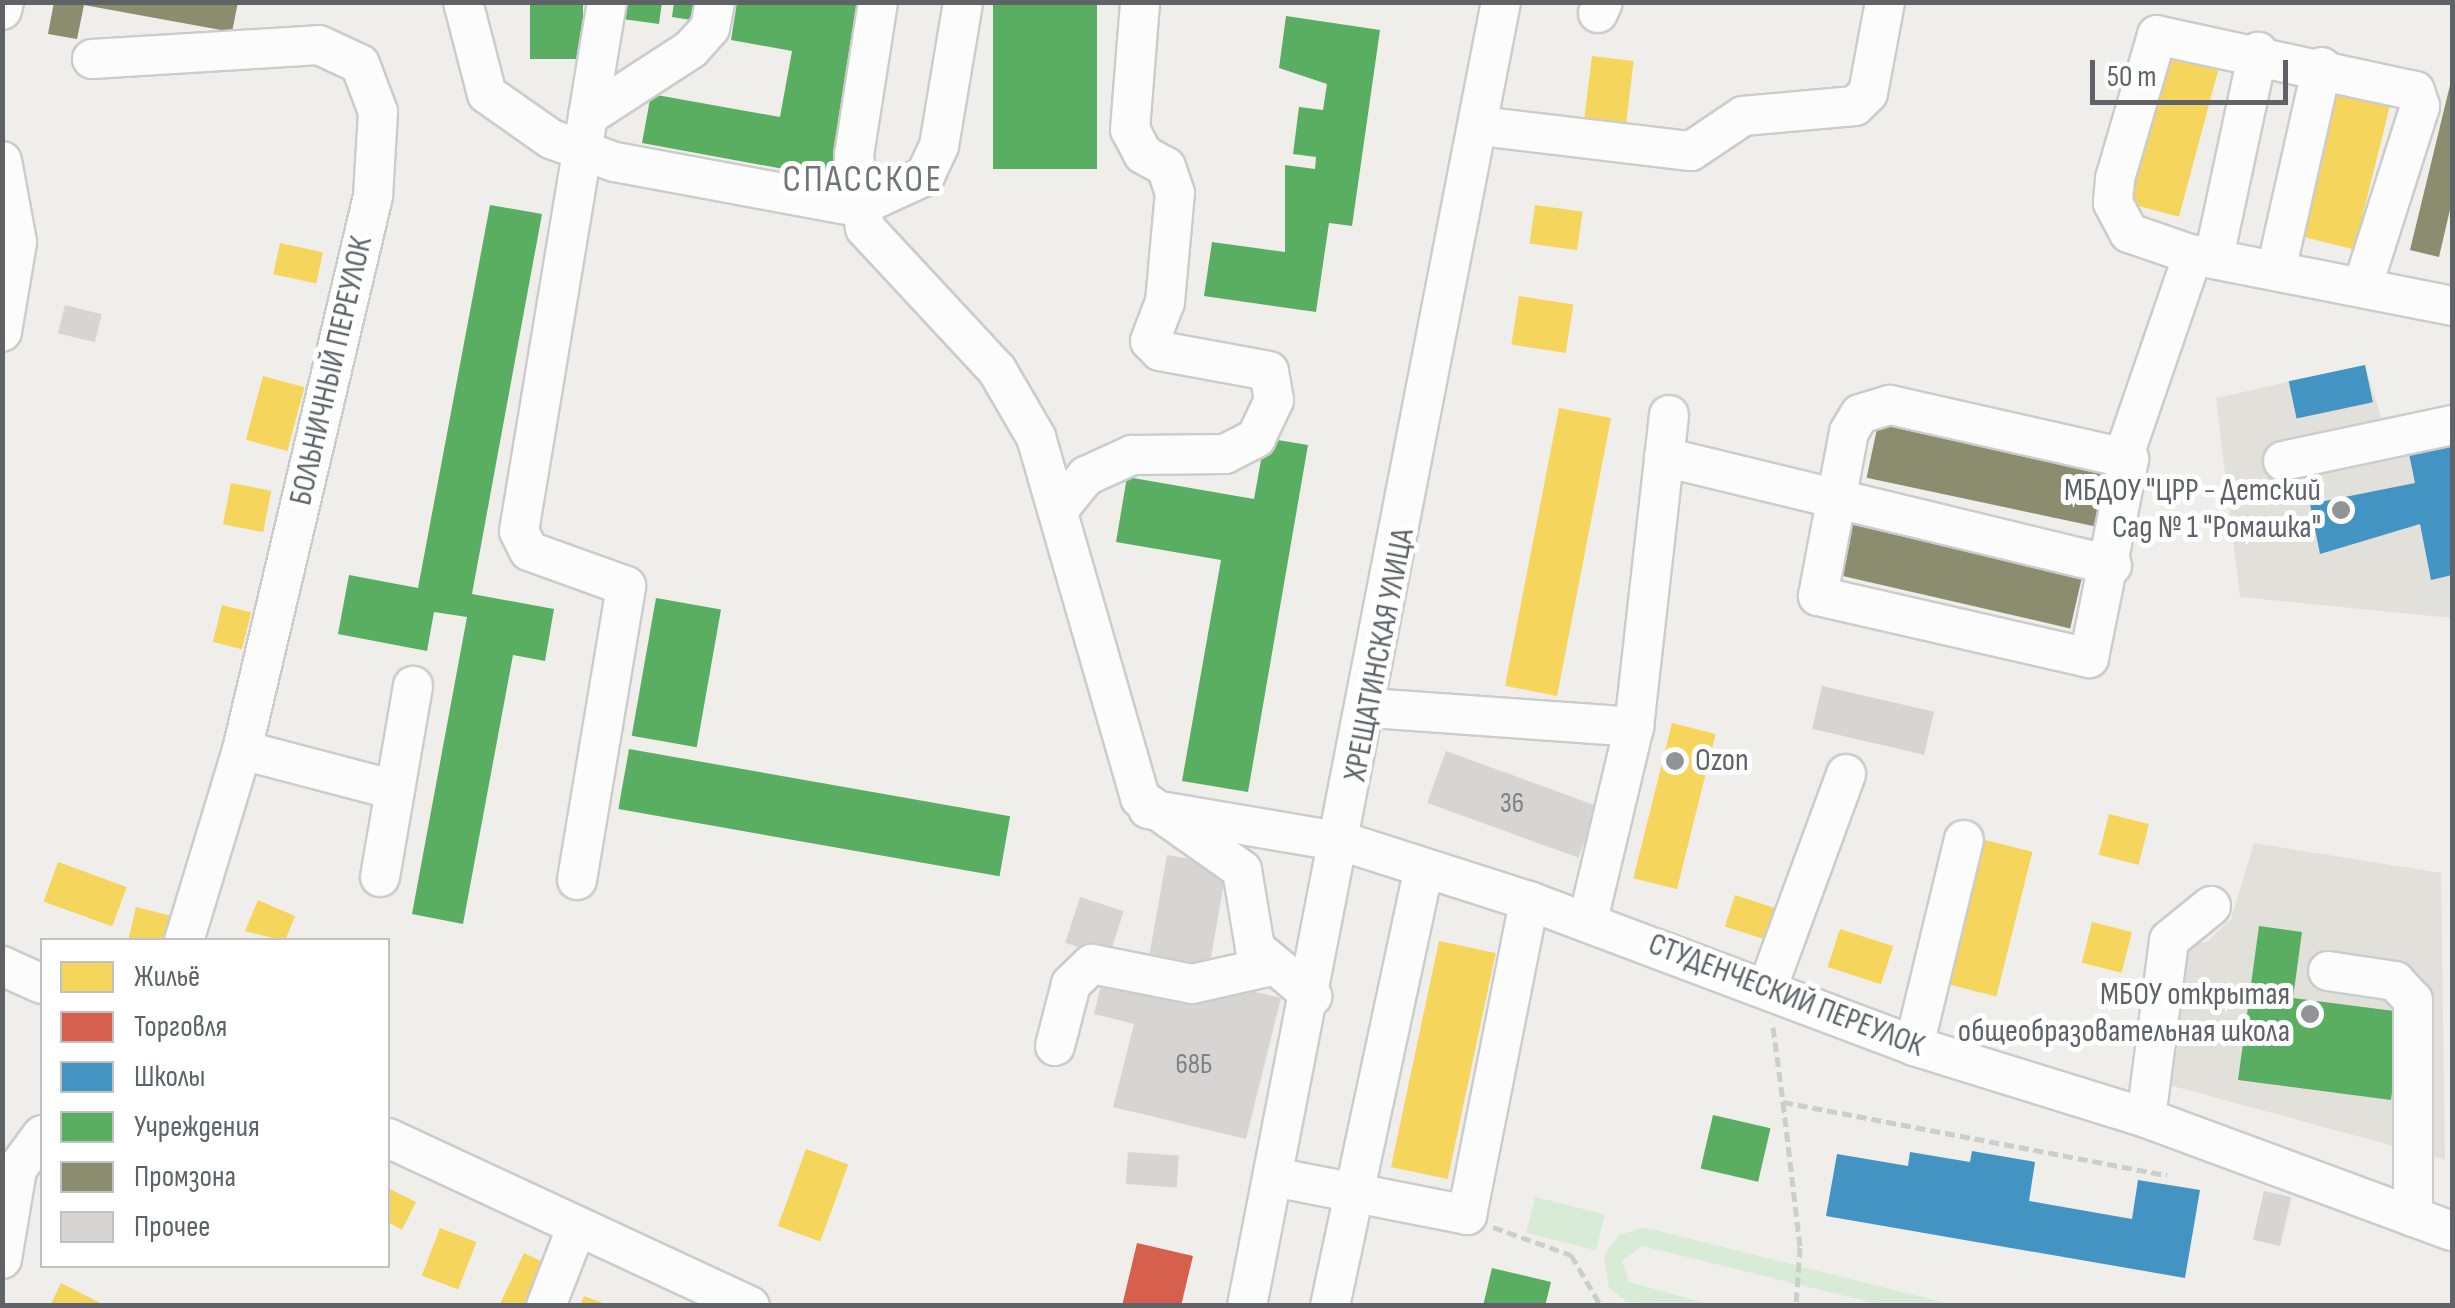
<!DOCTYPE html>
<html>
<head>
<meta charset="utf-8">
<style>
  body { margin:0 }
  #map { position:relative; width:2455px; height:1308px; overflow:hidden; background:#efeeea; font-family:"Sofia Sans Condensed",sans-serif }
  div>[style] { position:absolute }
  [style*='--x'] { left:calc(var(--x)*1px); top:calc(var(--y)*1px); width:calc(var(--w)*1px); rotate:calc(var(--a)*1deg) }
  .education>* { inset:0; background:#e2e0da }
  .green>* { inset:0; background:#d8ebd6; transform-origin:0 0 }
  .homes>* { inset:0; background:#f6d55c; transform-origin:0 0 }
  .shops>* { inset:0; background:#d6604d }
  .schools>* { inset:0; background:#4393c3; transform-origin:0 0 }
  .public>* { inset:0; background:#5aae61; transform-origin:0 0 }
  .industry>* { inset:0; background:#8c8c6e; transform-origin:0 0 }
  .building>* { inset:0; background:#d6d5d3; transform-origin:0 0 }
  .path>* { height:5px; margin-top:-2.5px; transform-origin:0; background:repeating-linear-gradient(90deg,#cacfcc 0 10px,transparent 0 15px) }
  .roads { filter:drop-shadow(2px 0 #cbcccc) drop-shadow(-2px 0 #cbcccc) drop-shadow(0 2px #cbcccc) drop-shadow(0 -2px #cbcccc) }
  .minor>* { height:38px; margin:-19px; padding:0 19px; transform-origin:19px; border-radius:19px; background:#fdfcfc }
  .dots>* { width:28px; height:28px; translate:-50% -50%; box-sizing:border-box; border:5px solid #fff; border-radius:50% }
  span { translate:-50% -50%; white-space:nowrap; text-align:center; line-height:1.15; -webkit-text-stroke:10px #fff; paint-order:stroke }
  .number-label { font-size:28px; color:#7e8184 }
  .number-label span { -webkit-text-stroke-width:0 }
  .street-label { font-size:32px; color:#5f6368 }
  .poi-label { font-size:32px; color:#5f6368 }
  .right { translate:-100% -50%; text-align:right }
  .left { translate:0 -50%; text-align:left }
  .quarter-label { font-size:38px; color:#70757a; letter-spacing:2.5px }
  .frame { position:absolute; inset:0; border:5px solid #5f6368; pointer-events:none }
  .legend { position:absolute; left:40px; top:938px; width:350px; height:330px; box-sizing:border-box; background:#fff; border:2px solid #bfc1c3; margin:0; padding:12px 18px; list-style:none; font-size:30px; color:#5f6368 }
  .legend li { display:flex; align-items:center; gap:20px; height:50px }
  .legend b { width:50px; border:2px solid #bfc1c3 }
  .scale { position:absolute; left:2090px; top:60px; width:198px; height:45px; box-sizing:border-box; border:5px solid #5f6368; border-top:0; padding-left:12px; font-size:30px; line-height:35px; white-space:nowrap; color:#5f6368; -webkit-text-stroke:8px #fff; paint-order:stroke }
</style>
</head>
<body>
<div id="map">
  <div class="education">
    <div style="clip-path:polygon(2365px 365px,2383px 424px,2452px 411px,2452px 618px,2240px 597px,2216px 398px)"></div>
    <div style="clip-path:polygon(2254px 843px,2441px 873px,2445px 1160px,2169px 1085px,2185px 944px,2207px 942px,2231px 919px)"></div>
  </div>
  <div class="green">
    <div style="left:1535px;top:1197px;width:72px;height:37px;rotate:14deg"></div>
    <div style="clip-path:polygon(1643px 1228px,1655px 1230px,1954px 1305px,1882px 1305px,1642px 1246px,1622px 1261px,1629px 1282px,1712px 1305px,1627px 1302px,1609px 1288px,1604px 1256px,1619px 1235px)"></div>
  </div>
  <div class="homes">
    <div style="left:2168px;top:45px;width:55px;height:163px;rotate:15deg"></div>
    <div style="left:1592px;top:56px;width:42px;height:64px;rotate:7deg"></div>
    <div style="left:2339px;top:87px;width:54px;height:154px;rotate:14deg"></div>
    <div style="left:1535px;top:205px;width:48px;height:39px;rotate:8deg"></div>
    <div style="left:280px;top:243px;width:44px;height:32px;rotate:12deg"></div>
    <div style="left:1519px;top:296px;width:55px;height:49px;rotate:9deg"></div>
    <div style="left:263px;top:376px;width:43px;height:66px;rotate:15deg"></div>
    <div style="left:1559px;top:408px;width:53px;height:283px;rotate:11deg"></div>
    <div style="left:231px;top:483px;width:41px;height:42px;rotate:11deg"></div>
    <div style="left:222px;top:605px;width:30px;height:38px;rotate:14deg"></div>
    <div style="left:1672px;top:723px;width:45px;height:160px;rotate:14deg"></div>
    <div style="left:2109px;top:814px;width:41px;height:42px;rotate:14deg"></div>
    <div style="left:1981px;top:839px;width:53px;height:149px;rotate:14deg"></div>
    <div style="left:58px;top:862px;width:73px;height:42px;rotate:20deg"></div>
    <div style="left:1735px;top:895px;width:42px;height:33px;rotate:18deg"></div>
    <div style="clip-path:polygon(258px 900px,295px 916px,285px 941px,245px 931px)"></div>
    <div style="clip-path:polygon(136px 907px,176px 917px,170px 941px,128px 941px)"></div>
    <div style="left:2092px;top:922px;width:41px;height:42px;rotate:14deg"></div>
    <div style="left:1840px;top:929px;width:56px;height:40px;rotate:18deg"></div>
    <div style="left:1439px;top:941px;width:58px;height:231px;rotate:12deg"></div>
    <div style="left:806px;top:1149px;width:45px;height:82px;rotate:20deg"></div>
    <div style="clip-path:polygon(390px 1189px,416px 1202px,402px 1230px,388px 1222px)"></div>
    <div style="left:440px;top:1228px;width:39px;height:51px;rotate:21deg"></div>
    <div style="clip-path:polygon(524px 1253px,545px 1263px,524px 1306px,499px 1306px)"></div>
    <div style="clip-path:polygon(61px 1283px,106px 1306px,50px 1306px)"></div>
    <div style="clip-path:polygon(584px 1296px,608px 1305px,608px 1306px,580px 1306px)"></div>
  </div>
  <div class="shops">
    <div style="clip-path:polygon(1137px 1243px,1193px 1256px,1181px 1306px,1122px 1306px)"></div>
  </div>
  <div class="schools">
    <div style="left:2365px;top:365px;width:38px;height:78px;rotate:78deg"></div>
    <div style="clip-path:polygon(2452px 440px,2452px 575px,2431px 580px,2420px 524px,2320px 554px,2310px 504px,2415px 483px,2408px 449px)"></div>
    <div style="clip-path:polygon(1972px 1151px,2035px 1162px,2029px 1201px,2132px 1219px,2138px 1180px,2200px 1190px,2185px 1278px,1826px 1216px,1837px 1154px,1908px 1166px,1910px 1152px,1970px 1162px)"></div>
  </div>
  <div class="public">
    <div style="left:530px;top:2px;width:53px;height:57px"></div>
    <div style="clip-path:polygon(625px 2px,662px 2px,659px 24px,622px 19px)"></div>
    <div style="clip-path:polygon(674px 2px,701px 2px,698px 21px,672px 17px)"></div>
    <div style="clip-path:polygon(737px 2px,870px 2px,838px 179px,642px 143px,651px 94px,780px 117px,792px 51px,731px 40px)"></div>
    <div style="left:993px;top:2px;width:104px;height:167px"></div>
    <div style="clip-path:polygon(1286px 16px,1380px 30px,1352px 226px,1329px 223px,1316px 312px,1204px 296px,1212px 242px,1285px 252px,1285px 165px,1315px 169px,1316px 157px,1293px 154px,1299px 107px,1323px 110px,1327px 84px,1279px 68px)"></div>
    <div style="clip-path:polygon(490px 205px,542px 214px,472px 594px,554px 609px,545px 661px,513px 655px,463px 924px,412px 914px,467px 617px,434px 612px,427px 651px,338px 634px,349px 575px,418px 588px)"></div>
    <div style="clip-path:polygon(1265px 438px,1308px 445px,1248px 792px,1182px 781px,1221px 560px,1116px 542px,1127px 477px,1254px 499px)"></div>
    <div style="left:656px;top:598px;width:66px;height:140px;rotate:10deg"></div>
    <div style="left:629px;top:749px;width:387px;height:61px;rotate:10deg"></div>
    <div style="clip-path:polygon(2259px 926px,2302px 932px,2293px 998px,2402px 1012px,2391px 1100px,2238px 1080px)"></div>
    <div style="left:1713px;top:1115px;width:59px;height:55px;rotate:13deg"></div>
    <div style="clip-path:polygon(1492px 1268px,1551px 1282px,1545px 1306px,1483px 1306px)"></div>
  </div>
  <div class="industry">
    <div style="clip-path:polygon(54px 2px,238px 2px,232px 32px,84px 5px,77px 39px,48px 34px)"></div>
    <div style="clip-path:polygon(2451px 81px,2452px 201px,2439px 257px,2410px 250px)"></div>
    <div style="left:1878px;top:424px;width:246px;height:55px;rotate:12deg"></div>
    <div style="left:1849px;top:524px;width:239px;height:52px;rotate:13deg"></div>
  </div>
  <div class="building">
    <div style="left:65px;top:305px;width:38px;height:29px;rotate:14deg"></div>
    <div style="left:1822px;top:686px;width:115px;height:44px;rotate:13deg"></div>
    <div style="left:1446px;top:751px;width:161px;height:55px;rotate:20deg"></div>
    <div style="left:1167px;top:855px;width:61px;height:101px;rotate:10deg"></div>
    <div style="left:1080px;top:897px;width:46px;height:48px;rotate:18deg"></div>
    <div style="clip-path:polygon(1104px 972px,1222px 1000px,1226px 985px,1281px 998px,1246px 1139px,1113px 1107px,1134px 1024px,1094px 1014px)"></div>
    <div style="left:1128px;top:1152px;width:51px;height:32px;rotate:4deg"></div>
    <div style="left:2264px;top:1191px;width:28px;height:50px;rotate:13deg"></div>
  </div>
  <div class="path">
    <div style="--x:1773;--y:1027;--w:76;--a:82.4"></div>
    <div style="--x:1783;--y:1102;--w:391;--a:10.8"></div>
    <div style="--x:1783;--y:1102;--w:146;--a:83.3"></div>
    <div style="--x:1800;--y:1247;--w:59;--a:93.9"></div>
    <div style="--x:1493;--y:1227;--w:83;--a:19.7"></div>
    <div style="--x:1571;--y:1255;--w:59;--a:59.5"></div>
  </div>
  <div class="roads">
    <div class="minor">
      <div style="--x:463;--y:2;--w:95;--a:75.4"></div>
      <div style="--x:487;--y:94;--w:78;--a:35.1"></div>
      <div style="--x:551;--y:139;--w:68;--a:19.8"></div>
      <div style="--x:615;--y:162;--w:247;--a:10.5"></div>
      <div style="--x:858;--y:207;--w:74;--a:-24.8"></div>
      <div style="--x:925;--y:176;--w:33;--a:-65"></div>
      <div style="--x:939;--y:146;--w:146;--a:-80.5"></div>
      <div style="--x:878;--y:2;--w:156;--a:98.9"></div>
      <div style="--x:854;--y:156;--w:73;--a:81.3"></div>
      <div style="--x:865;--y:228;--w:194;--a:47.1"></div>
      <div style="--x:997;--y:370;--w:78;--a:59.8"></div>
      <div style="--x:1036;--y:437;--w:376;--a:73.9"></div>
      <div style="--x:1140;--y:798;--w:125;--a:35.2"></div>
      <div style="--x:1242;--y:870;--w:79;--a:80.5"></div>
      <div style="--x:1255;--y:948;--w:75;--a:40.1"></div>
      <div style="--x:2;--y:10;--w:8;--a:-76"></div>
      <div style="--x:1598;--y:13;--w:12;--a:-66"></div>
      <div style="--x:92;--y:59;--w:227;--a:-3.5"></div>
      <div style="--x:319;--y:45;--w:45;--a:24.9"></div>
      <div style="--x:360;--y:64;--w:51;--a:69.4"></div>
      <div style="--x:378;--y:112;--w:84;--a:93.4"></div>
      <div style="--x:373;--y:196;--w:569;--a:103.3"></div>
      <div style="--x:242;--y:750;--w:200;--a:106.9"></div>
      <div style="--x:588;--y:116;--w:123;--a:-33"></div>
      <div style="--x:691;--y:49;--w:28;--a:-48"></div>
      <div style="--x:710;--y:28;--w:26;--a:-79"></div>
      <div style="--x:1480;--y:126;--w:212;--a:6.8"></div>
      <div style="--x:1691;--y:151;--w:63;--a:-33.9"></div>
      <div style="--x:1743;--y:116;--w:112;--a:-5.1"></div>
      <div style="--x:1855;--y:106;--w:18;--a:-45"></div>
      <div style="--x:1868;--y:93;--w:93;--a:-79.4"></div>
      <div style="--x:2;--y:161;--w:82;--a:79.5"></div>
      <div style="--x:17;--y:242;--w:91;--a:99.5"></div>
      <div style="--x:2214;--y:257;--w:210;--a:-77.9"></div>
      <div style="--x:2277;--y:266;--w:204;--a:-77.3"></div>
      <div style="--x:2363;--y:285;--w:188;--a:-72.3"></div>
      <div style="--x:2420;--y:106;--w:16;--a:-108"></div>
      <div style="--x:2415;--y:91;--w:264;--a:-167.8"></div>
      <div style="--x:2157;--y:35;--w:150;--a:106.3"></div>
      <div style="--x:2115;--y:179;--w:24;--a:95"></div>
      <div style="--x:2113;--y:203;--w:34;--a:62"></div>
      <div style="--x:2129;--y:233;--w:68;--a:19"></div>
      <div style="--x:2193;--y:255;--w:264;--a:11.1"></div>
      <div style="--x:1890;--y:405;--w:245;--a:12.7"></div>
      <div style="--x:2129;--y:459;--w:203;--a:101.4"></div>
      <div style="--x:2089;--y:658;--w:278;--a:-167.1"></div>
      <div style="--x:1818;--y:596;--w:167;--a:-79.3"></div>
      <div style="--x:1849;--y:432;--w:21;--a:-59"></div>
      <div style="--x:1860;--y:414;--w:31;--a:-17"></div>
      <div style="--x:2124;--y:455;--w:212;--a:-71"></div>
      <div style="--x:1664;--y:457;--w:461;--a:13.6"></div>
      <div style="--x:2283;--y:461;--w:173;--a:-12"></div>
      <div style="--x:1059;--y:509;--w:43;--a:-50.7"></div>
      <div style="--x:1086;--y:476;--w:51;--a:-24.5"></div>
      <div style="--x:1132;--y:455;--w:93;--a:-0.6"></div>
      <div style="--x:1225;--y:454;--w:35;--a:-27"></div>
      <div style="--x:1256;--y:438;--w:42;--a:-64.7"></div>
      <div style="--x:1274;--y:400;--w:29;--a:-100"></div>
      <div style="--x:1269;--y:371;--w:111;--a:-169.6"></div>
      <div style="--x:1160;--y:351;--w:14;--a:-135"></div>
      <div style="--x:1150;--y:341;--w:42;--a:-69"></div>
      <div style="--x:1165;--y:302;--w:109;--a:-84.8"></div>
      <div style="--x:1175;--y:193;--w:28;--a:-109"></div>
      <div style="--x:1166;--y:167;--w:26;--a:-151"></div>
      <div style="--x:1143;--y:154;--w:27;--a:-118"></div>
      <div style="--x:1130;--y:130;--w:128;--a:-85.5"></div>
      <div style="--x:1370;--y:708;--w:265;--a:4.1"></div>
      <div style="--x:242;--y:750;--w:158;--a:14.7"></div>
      <div style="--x:1148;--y:809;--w:199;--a:9.6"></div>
      <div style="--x:1344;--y:842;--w:194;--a:17.7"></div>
      <div style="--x:1529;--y:901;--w:411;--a:20.6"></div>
      <div style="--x:1914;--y:1046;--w:243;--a:17.2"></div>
      <div style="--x:2146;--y:1118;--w:326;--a:20.3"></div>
      <div style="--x:380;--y:877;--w:194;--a:-80.2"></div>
      <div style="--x:577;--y:880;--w:298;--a:-80.5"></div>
      <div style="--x:626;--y:586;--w:103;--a:-160.2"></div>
      <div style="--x:529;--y:551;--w:22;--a:-117"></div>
      <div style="--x:519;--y:531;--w:536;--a:-80.56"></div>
      <div style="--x:1588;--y:920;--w:198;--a:-76.6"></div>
      <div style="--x:1634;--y:727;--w:314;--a:-83.6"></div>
      <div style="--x:2;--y:966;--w:44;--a:24.2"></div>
      <div style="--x:2328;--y:971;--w:68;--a:8.5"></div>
      <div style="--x:2395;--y:981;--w:26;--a:47"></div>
      <div style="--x:2413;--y:1000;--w:217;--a:90"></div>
      <div style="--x:1767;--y:989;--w:229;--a:-69.8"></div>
      <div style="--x:1055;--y:1046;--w:64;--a:-75.5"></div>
      <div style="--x:1071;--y:984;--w:29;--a:-44"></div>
      <div style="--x:1092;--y:964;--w:102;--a:11.3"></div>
      <div style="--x:1192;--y:984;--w:82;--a:-12.7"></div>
      <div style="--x:1914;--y:1046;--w:212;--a:-76.4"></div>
      <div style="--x:2146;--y:1118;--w:179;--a:-82.6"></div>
      <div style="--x:2169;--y:940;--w:54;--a:-39"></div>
      <div style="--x:388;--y:1138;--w:399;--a:24.9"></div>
      <div style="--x:1274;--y:1177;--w:197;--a:11.1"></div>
      <div style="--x:1467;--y:1215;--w:320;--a:-78.8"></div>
      <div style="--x:2;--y:1259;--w:91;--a:-80.5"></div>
      <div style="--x:17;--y:1169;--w:42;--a:-53.7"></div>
      <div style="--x:546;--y:1306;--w:86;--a:-68.8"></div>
      <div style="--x:1247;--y:1306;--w:1329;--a:-78.98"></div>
      <div style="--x:1330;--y:1306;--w:447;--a:-77.9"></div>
    </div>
  </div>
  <div class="dots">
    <div style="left:2341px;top:510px;background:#919496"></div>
    <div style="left:1675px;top:761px;background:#919496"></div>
    <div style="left:2310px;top:1014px;background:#919496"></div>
  </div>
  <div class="number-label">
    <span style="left:1512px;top:804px">36</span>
    <span style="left:1194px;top:1065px">68Б</span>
  </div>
  <div class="street-label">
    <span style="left:332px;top:371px;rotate:-77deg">БОЛЬНИЧНЫЙ ПЕРЕУЛОК</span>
    <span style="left:1380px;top:655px;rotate:-79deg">ХРЕЩАТИНСКАЯ УЛИЦА</span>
    <span style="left:1786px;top:996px;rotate:21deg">СТУДЕНЧЕСКИЙ ПЕРЕУЛОК</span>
  </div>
  <div class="poi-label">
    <span class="right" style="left:2321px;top:510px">МБДОУ "ЦРР - Детский<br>Сад № 1 "Ромашка"</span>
    <span class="left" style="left:1695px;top:761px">Ozon</span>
    <span class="right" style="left:2290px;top:1014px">МБОУ открытая<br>общеобразовательная школа</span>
  </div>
  <div class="quarter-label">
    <span style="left:863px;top:180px">СПАССКОЕ</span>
  </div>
  <div class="frame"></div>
  <ul class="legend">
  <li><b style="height:28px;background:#f6d55c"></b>Жильё</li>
  <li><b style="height:28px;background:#d6604d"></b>Торговля</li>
  <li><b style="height:28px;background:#4393c3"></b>Школы</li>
  <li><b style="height:28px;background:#5aae61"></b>Учреждения</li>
  <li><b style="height:28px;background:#8c8c6e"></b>Промзона</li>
  <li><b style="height:28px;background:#d6d5d3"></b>Прочее</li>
  </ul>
  <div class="scale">50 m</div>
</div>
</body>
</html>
